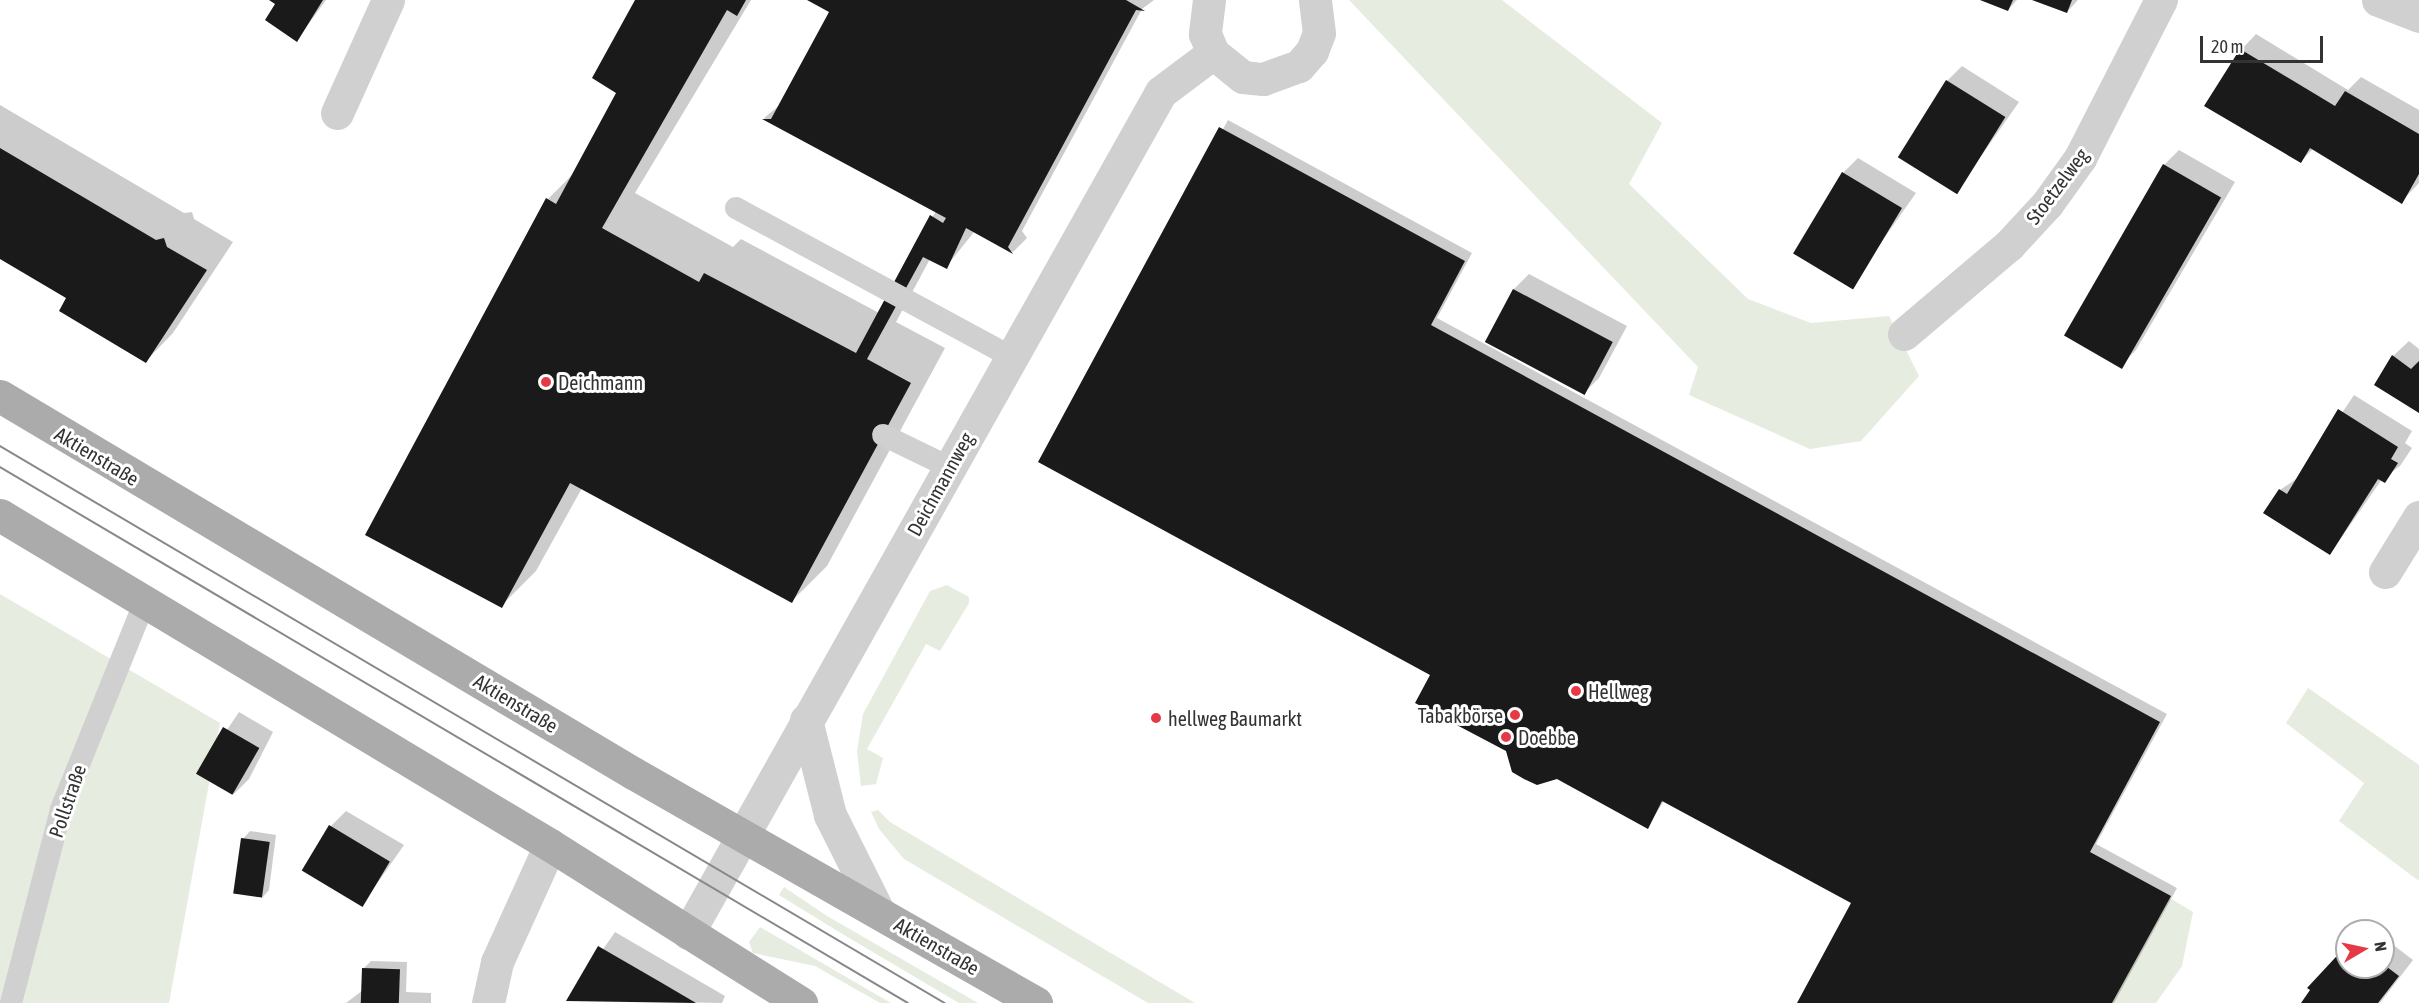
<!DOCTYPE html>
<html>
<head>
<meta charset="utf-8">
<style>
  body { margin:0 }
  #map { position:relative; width:2419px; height:1003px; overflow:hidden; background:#fff; font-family:"Asap Condensed",sans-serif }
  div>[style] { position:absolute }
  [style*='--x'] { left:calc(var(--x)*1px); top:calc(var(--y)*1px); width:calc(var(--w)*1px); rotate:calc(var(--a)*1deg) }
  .green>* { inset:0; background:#e6ecdf }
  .shadow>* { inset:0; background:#0003 }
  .building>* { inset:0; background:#1a1a1a; transform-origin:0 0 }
  .service>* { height:22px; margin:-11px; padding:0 11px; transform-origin:11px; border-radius:11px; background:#d0d0d0 }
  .minor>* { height:33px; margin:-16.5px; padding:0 16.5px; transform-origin:16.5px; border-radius:16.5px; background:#d0d0d0 }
  .primary>* { height:33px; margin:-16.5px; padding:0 16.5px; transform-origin:16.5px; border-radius:16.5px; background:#ababab }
  .tram>* { height:1.5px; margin:-0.75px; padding:0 0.75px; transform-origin:0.75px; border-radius:0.75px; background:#888 }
  .dots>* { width:16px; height:16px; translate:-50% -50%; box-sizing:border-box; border:3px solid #fff; border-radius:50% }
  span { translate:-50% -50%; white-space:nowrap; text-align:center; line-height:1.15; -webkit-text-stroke:6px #fff; paint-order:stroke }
  .street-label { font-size:20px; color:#333 }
  .poi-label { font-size:20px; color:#333 }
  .left { translate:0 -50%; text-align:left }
  .right { translate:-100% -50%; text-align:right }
  .north { position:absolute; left:2335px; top:919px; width:60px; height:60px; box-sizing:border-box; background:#fff; border:2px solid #adadad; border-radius:50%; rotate:81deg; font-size:16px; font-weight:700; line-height:24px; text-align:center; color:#333 }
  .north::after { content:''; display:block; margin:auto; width:21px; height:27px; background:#e63946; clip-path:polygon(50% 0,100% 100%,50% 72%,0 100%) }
  .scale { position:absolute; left:2200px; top:36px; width:123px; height:27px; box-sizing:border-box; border:3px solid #333; border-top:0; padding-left:8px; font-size:18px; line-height:21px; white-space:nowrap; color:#333; -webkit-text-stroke:4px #fff; paint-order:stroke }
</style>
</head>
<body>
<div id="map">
  <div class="green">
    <div style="clip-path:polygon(1349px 0,1502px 0,1662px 123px,1629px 184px,1748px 299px,1811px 323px,1889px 316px,1919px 376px,1861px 441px,1810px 449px,1689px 395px,1698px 367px)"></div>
    <div style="clip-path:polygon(947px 585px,969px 597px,969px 603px,940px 651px,926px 644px,867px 749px,883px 758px,876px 784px,861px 786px,857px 751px,863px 714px,930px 591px)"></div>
    <div style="clip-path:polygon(0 594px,220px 723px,169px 1003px,0 1003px)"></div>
    <div style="clip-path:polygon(2308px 688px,2419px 765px,2419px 881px,2339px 821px,2364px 783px,2286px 723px)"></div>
    <div style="clip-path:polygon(878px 810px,890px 822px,1195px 1003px,1148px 1003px,904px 859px,879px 829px,871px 812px)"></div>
    <div style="clip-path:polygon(784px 887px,827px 916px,978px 1003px,959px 1003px,839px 932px,779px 895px)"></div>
    <div style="clip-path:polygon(2168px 897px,2193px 912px,2182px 966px,2156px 1003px,2112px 1003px)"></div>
    <div style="clip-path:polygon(760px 927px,786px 942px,891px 1003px,880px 1003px,815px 966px,753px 953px,749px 942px)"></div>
  </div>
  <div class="shadow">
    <div style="clip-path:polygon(280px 0,326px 0,297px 40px)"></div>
    <div style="clip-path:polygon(636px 0,751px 0,635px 193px,733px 247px,741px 239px,879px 313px,936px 211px,764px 118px,781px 104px,834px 6px,810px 0,1154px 0,1142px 9px,1022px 231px,1027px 238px,1013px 252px,974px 232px,946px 267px,930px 259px,896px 322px,945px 348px,827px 566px,792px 601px,582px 488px,536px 571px,501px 606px,548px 199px,575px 172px,618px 92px)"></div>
    <div style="clip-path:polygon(1983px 0,2017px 0,2008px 10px)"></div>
    <div style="clip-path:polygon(2036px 0,2078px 0,2067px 12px)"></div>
    <div style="clip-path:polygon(2256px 34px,2348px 90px,2361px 77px,2419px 110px,2419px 183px,2401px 202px,2313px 149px,2301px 161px,2241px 50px)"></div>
    <div style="clip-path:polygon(1962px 66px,2019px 102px,1956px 192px,1947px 81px)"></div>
    <div style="clip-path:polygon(0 105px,184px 213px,192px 212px,194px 219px,233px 242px,173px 333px,146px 361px,68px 298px,0 257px)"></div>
    <div style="clip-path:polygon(1228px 120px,1472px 253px,1437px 318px,2167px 714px,2096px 844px,2177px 888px,2114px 1003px,1798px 1003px,1853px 903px,1664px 801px,1647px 827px,1507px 750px,1432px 674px,1040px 462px)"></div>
    <div style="clip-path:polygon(2179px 150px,2235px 182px,2136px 350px,2121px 365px,2164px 165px)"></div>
    <div style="clip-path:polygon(1858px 158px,1916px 193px,1849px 288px,1843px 173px)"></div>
    <div style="clip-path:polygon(1529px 274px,1627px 326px,1599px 378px,1584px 393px,1486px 341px,1514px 289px)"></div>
    <div style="clip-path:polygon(2409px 341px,2419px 349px,2419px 411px,2393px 356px)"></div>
    <div style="clip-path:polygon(2354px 395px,2412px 431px,2405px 443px,2412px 448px,2400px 466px,2382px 479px,2330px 554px,2265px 513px,2280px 490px,2299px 477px)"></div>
    <div style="clip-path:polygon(239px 712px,273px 732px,249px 779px,234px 794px,198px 773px)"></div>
    <div style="clip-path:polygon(346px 811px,404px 845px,362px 905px,331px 826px)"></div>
    <div style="clip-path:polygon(250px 831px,276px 835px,269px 890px,262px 898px,243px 839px)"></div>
    <div style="clip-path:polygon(2368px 925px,2376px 931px,2362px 931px)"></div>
    <div style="clip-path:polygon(615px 932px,725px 996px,722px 1003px,568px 1000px)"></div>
    <div style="clip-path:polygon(2383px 937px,2413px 960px,2380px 1003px,2303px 1003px,2347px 946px,2347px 967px,2383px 967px)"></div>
    <div style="clip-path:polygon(371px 961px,407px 962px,406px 992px,431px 993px,431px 1003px,346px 1003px,363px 990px,364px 968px)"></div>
  </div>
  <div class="building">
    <div style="clip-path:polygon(269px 0,323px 0,297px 42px,265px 20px,275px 4px)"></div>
    <div style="clip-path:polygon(635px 0,746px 0,737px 16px,727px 10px,602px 228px,699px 282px,704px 273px,856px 353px,930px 215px,943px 223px,946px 218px,762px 119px,771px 119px,829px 12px,807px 0,1126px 0,1145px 11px,1136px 10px,1008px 247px,1013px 254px,966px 228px,947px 269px,923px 257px,867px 359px,911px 383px,792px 603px,570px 483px,502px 608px,365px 535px,546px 198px,556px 204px,616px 93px,592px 78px)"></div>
    <div style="clip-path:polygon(1980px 0,2013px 0,2008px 11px)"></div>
    <div style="clip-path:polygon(2032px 0,2072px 0,2067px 13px)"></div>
    <div style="clip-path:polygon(2240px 49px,2335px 106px,2345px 91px,2419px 134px,2419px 174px,2402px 204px,2310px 148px,2301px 163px,2204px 106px)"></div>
    <div style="left:1946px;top:80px;width:70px;height:91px;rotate:32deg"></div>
    <div style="clip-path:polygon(1219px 127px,1465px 261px,1431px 325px,2160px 722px,2090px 852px,2171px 896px,2112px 1003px,1797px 1003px,1851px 903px,1662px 801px,1648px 829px,1557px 779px,1537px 785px,1524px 779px,1512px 772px,1506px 751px,1415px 703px,1430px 675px,1038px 462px)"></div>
    <div style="clip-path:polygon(0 148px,156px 240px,164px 238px,167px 247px,207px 270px,146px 363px,59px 311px,66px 298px,0 259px)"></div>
    <div style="left:2163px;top:164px;width:67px;height:198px;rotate:30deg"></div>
    <div style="left:1842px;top:172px;width:70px;height:95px;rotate:31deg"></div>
    <div style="left:1513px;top:289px;width:113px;height:60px;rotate:28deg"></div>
    <div style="clip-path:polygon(2392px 355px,2411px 369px,2419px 361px,2419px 413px,2374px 385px)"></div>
    <div style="clip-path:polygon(2338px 409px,2398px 447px,2391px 459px,2398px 463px,2385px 483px,2378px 479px,2330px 555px,2263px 513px,2279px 489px,2287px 494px)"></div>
    <div style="left:223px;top:727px;width:42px;height:54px;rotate:30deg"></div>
    <div style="left:329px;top:825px;width:71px;height:53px;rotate:31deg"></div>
    <div style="left:241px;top:838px;width:29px;height:56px;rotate:8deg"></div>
    <div style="clip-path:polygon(2347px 945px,2347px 967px,2383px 964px,2399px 976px,2378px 1003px,2301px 1003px,2310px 990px,2307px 988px)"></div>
    <div style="clip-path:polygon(598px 946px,662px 983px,696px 1003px,566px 1001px)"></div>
    <div style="left:362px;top:968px;width:38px;height:35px;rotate:2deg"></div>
  </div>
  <div class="service">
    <div style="--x:736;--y:208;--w:314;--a:28.4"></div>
    <div style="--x:883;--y:435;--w:73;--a:25.9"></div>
    <div style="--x:11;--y:1003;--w:200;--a:-75.5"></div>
    <div style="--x:61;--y:809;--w:219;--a:-68"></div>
  </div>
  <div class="minor">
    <div style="--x:1209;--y:0;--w:34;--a:97"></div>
    <div style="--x:1205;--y:34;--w:21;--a:67"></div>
    <div style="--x:1213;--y:53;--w:38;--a:39"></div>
    <div style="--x:1243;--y:77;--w:20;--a:6"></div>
    <div style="--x:1263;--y:79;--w:38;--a:-20"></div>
    <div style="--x:1299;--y:66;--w:20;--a:-49"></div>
    <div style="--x:1312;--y:51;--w:19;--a:-69"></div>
    <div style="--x:1319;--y:33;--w:33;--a:-97"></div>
    <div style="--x:2378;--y:0;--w:44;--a:21.3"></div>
    <div style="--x:337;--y:113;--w:124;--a:-65.7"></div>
    <div style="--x:1904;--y:334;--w:138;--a:-40.3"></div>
    <div style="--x:2009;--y:245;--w:56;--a:-47.2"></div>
    <div style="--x:2047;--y:204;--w:57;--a:-54.3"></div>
    <div style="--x:2080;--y:158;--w:178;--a:-62.9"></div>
    <div style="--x:2385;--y:572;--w:65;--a:-58.3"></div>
    <div style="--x:806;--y:720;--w:98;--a:75.8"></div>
    <div style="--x:830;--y:815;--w:107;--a:63.4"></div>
    <div style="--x:688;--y:933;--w:965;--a:-60.65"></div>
    <div style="--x:1161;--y:92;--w:65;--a:-36.9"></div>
    <div style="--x:488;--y:1003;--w:42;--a:-77.6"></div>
    <div style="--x:497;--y:962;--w:128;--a:-65.6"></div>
  </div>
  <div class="primary">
    <div style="--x:0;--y:396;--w:737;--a:30.78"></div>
    <div style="--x:633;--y:773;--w:464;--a:29.7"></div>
    <div style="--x:0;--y:515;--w:641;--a:30.96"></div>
    <div style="--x:550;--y:845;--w:297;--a:32.2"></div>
  </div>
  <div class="tram">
    <div style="--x:0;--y:446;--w:1097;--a:30.52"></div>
    <div style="--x:0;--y:467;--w:1054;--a:30.55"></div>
  </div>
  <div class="dots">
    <div style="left:546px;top:382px;background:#e63946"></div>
    <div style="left:1576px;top:691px;background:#e63946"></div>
    <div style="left:1515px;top:715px;background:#e63946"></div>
    <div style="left:1156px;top:718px;background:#e63946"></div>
    <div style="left:1506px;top:737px;background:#e63946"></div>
  </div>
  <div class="street-label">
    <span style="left:2057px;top:186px;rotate:-53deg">Stoetzelweg</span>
    <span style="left:97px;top:456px;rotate:31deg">Aktienstraße</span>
    <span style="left:940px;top:484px;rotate:-61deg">Deichmannweg</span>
    <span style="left:516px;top:703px;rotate:31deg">Aktienstraße</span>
    <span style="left:67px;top:801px;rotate:-71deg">Pollstraße</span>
    <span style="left:937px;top:946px;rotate:30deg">Aktienstraße</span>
  </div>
  <div class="poi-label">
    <span class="left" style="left:558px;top:382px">Deichmann</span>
    <span class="left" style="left:1588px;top:691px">Hellweg</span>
    <span class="right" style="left:1503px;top:715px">Tabakbörse</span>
    <span class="left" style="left:1168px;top:718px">hellweg Baumarkt</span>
    <span class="left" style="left:1518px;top:737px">Doebbe</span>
  </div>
  <div class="north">N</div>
  <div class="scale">20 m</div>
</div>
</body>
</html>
